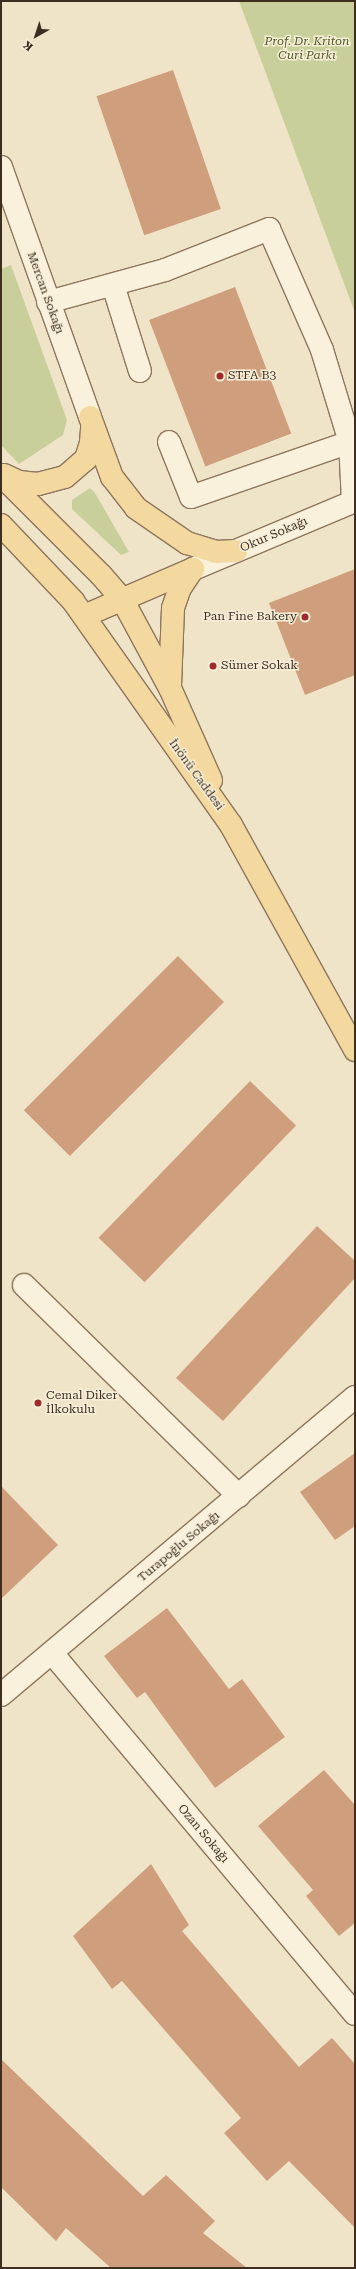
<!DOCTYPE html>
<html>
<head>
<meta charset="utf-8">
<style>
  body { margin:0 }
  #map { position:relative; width:356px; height:2269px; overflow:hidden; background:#f0e4c8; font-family:"Roboto Serif",serif }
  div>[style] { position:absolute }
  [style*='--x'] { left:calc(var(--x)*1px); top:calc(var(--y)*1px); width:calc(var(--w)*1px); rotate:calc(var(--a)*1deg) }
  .green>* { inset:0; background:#c9cf9b }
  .building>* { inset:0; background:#cf9f7d; transform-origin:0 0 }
  .roads { filter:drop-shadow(1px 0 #8d765c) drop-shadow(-1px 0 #8d765c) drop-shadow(0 1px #8d765c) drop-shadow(0 -1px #8d765c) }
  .minor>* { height:22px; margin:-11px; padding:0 11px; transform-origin:11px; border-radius:11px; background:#faf1dc }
  .major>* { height:22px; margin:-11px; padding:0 11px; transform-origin:11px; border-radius:11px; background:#f3d9a0 }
  .dots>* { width:11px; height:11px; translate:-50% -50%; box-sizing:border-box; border:2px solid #f7eed8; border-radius:50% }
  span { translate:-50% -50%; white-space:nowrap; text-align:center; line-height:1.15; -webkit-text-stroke:3px #f7eed8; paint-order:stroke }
  .park-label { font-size:12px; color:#4d5a26; font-style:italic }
  .street-label { font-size:12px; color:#3d2e20 }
  .poi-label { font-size:12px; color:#3d2e20 }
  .left { translate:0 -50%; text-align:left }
  .right { translate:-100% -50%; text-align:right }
  .frame { position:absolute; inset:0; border:2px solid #3d2e20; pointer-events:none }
  .north { position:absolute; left:16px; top:16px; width:40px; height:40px; -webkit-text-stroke:3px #f7eed8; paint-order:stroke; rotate:219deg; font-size:11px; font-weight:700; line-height:16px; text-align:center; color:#3d2e20 }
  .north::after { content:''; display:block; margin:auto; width:14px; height:18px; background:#3d2e20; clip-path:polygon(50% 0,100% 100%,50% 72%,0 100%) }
</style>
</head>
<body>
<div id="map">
  <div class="green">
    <div style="clip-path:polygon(239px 1px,355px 1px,355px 313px)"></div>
    <div style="clip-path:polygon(11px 265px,67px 420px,63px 435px,19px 464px,1px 445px,1px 269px)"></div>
    <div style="clip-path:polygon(90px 488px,95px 493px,129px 552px,121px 555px,72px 509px,72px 500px)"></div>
  </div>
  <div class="building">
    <div style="left:173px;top:70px;width:147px;height:81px;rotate:71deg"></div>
    <div style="left:235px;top:287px;width:157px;height:92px;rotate:69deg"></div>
    <div style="clip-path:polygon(355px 569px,355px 675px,305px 695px,269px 603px)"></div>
    <div style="left:178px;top:956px;width:65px;height:218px;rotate:45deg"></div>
    <div style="left:250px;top:1081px;width:64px;height:218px;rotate:44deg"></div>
    <div style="clip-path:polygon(317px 1226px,355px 1261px,355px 1278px,223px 1421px,176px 1378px)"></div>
    <div style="clip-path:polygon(355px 1453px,355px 1526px,335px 1540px,300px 1492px)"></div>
    <div style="clip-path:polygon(1px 1486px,58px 1545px,1px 1599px)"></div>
    <div style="clip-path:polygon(167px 1608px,229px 1689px,242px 1679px,285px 1737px,215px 1788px,145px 1692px,137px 1698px,104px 1656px)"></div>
    <div style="clip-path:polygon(324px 1770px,355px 1805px,355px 1923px,339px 1936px,306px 1896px,313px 1890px,258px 1826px)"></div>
    <div style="clip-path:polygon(151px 1864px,189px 1925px,182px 1931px,299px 2067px,332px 2038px,355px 2064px,355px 2228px,289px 2161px,267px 2181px,224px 2133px,241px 2118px,122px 1981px,112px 1989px,73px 1936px)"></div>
    <div style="clip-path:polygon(1px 2059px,143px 2196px,166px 2175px,215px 2221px,203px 2233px,247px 2268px,111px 2268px,66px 2228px,56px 2241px,1px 2187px)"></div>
  </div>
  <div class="roads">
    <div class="minor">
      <div style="--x:1;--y:167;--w:265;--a:70.4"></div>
      <div style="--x:113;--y:285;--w:90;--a:72.6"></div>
      <div style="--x:48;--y:302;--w:121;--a:-15.3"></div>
      <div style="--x:165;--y:270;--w:112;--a:-21.5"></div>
      <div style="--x:269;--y:229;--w:132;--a:66.3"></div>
      <div style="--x:322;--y:350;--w:96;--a:73.1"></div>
      <div style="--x:350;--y:442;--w:60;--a:87.1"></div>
      <div style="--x:169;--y:442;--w:59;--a:68.2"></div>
      <div style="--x:191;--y:497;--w:168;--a:-19.1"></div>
      <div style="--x:193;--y:569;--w:176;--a:-22.8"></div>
      <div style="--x:24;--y:1285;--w:301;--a:44.5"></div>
      <div style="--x:52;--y:1653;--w:471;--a:50"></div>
      <div style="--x:1;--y:1695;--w:463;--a:-40.1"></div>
    </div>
    <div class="major">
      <div style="--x:90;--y:417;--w:64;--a:69.9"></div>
      <div style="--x:112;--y:477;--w:39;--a:52"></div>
      <div style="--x:136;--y:508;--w:62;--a:34.5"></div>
      <div style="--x:187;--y:543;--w:30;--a:17"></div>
      <div style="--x:216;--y:552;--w:20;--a:-3"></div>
      <div style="--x:1;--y:475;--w:141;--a:45"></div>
      <div style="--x:101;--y:575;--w:32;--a:49"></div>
      <div style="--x:122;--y:599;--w:101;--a:61.7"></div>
      <div style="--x:170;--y:688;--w:101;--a:66"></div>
      <div style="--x:4;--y:475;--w:17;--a:25"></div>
      <div style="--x:19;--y:482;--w:19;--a:6"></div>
      <div style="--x:38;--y:484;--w:28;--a:-15"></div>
      <div style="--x:65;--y:477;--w:28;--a:-41"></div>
      <div style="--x:86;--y:459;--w:17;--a:-73"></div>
      <div style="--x:91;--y:443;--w:15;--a:-86"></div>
      <div style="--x:1;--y:525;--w:105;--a:46.5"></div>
      <div style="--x:73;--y:601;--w:274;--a:54.8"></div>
      <div style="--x:231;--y:825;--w:257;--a:61.1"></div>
      <div style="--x:84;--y:616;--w:119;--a:-23.3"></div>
      <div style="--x:170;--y:686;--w:78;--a:-87.8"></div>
      <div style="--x:173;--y:608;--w:21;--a:-71"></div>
      <div style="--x:180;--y:588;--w:23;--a:-56"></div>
    </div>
  </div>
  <div class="dots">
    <div style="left:220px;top:376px;background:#9e2a2b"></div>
    <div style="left:305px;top:617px;background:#9e2a2b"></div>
    <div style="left:213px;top:666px;background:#9e2a2b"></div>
    <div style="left:38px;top:1403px;background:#9e2a2b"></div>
  </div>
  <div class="park-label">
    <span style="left:307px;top:49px">Prof. Dr. Kriton<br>Curi Parkı</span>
  </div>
  <div class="street-label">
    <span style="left:45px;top:293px;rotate:70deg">Mercan Sokağı</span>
    <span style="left:274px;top:535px;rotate:-23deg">Okur Sokağı</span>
    <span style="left:196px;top:775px;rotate:54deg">İnönü Caddesi</span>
    <span style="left:179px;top:1547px;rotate:-40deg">Turapoğlu Sokağı</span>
    <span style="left:203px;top:1834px;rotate:50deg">Ozan Sokağı</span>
  </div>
  <div class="poi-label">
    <span class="left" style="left:228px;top:376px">STFA B3</span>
    <span class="right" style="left:297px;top:617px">Pan Fine Bakery</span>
    <span class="left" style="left:221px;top:666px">Sümer Sokak</span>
    <span class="left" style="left:46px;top:1403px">Cemal Diker<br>İlkokulu</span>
  </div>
  <div class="frame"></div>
  <div class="north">K</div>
</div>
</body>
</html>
